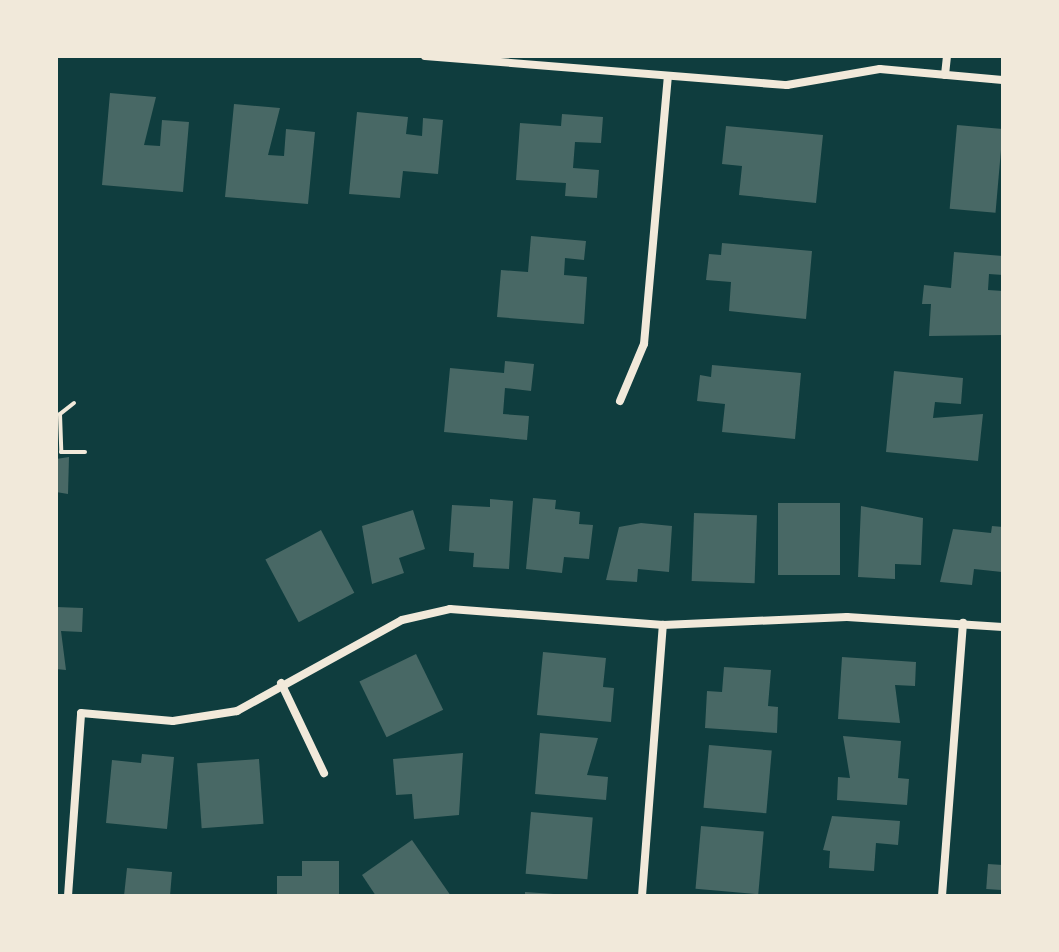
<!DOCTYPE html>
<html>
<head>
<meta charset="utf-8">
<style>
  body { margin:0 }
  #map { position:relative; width:1059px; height:952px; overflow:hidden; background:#0f3d3e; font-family:"Space Grotesk",sans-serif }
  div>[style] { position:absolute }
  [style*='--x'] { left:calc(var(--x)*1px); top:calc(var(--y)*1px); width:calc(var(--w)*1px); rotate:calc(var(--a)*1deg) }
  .building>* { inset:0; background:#486865; transform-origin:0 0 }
  .path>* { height:4px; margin:-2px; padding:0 2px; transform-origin:2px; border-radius:2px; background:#f1e9da }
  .minor>* { height:8px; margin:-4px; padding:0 4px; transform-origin:4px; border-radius:4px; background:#f1e9da }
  span { translate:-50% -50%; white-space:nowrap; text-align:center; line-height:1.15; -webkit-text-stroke:6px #f1e9da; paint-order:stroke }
  .frame { position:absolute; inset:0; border:58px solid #f1e9da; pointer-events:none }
</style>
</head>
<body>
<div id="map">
  <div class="building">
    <div style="clip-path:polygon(110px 93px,156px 97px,144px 145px,160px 146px,162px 120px,189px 122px,183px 192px,102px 185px)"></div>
    <div style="clip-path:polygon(234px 104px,280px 108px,268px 155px,284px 156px,286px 129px,315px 132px,308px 204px,225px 197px)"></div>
    <div style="clip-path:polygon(357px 112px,408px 117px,406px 134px,422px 136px,423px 118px,443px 120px,438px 174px,403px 171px,400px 198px,349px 194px)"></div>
    <div style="clip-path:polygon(562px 114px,603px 117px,601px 143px,575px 142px,573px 168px,599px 170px,597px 198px,565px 196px,566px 183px,516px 180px,520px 123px,561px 126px)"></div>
    <div style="left:957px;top:125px;width:46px;height:84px;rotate:5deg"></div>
    <div style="clip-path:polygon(726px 126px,823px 135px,816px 203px,739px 195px,742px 166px,722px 164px)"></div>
    <div style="clip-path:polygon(531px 236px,586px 241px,584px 260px,565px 258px,564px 275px,587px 277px,584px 324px,497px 317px,501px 270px,528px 272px)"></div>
    <div style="clip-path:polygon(722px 243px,812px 251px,806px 319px,729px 311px,731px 282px,706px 280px,709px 254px,721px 255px)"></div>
    <div style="clip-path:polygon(954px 252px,1003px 256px,1003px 275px,989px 274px,988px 290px,1003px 291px,1003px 335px,929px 336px,931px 304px,922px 304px,924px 285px,951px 288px)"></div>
    <div style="clip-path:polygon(505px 361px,534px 364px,531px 391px,505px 388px,503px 414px,529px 416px,527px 440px,444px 432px,450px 368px,504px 373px)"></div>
    <div style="clip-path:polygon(712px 365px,801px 373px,795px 439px,722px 432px,725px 404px,697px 401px,700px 375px,711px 377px)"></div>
    <div style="clip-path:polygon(894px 371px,963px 378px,961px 404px,935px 402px,933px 418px,983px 414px,978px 461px,886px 452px)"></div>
    <div style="clip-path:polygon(69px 457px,68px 494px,56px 492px,56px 459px)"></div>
    <div style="clip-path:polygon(533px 498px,556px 500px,555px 509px,580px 512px,579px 524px,593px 525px,589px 559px,564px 557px,562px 573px,526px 569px)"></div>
    <div style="clip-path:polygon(490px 499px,513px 501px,509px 569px,473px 567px,474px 553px,449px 551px,452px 505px,490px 507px)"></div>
    <div style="left:840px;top:503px;width:72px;height:62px;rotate:90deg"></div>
    <div style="clip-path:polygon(861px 506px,923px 518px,921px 565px,895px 564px,895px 579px,858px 577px)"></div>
    <div style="clip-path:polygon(413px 510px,425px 549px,399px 558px,404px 573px,372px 584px,362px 526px)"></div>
    <div style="left:694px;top:513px;width:63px;height:68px;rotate:2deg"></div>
    <div style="clip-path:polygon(641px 523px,672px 526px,669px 572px,638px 569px,637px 582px,606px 580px,619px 527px)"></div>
    <div style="clip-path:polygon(992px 526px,1003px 527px,1002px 572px,974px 569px,972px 585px,940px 582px,953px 529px,991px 533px)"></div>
    <div style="left:321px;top:530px;width:71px;height:63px;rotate:62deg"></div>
    <div style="clip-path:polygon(56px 607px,83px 608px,82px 632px,61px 631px,66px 670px,56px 669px)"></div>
    <div style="clip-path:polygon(543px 652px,606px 658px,603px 687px,614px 688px,611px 722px,537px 715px)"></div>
    <div style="left:416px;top:654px;width:62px;height:63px;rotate:64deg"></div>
    <div style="clip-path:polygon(842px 657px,916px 662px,915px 686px,895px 685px,900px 723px,838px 719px)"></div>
    <div style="clip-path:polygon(724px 667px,771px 670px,768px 706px,778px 707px,777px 733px,705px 728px,707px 691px,722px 692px)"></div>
    <div style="clip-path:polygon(540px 733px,598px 738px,587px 775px,608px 777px,606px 800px,535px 794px)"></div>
    <div style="clip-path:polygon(843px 736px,901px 741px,898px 778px,909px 779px,907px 805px,837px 800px,838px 777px,850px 778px)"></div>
    <div style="left:709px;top:745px;width:63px;height:63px;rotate:5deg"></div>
    <div style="clip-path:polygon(463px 753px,459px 815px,414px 819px,412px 794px,396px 795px,393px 759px)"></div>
    <div style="clip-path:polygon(142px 754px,174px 757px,167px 829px,106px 823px,112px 760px,141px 763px)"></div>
    <div style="left:259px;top:759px;width:65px;height:62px;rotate:86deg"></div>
    <div style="left:531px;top:812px;width:62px;height:62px;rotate:5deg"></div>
    <div style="clip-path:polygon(832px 816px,900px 821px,898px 845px,876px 843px,874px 871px,829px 868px,830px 851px,823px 850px)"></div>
    <div style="left:701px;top:826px;width:63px;height:63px;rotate:5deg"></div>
    <div style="clip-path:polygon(412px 840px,451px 896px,376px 896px,362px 875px)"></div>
    <div style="clip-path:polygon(302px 861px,339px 861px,339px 896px,277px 896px,277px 876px,302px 876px)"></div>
    <div style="left:988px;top:864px;width:15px;height:25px;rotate:4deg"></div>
    <div style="clip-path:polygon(127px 868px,172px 872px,170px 896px,124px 896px)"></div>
    <div style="clip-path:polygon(525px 892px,554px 894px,553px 896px,525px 896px)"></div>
  </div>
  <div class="path">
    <div style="--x:74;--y:403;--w:18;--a:142"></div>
    <div style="--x:60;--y:414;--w:38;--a:88"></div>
    <div style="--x:61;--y:452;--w:24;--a:0"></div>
  </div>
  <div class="minor">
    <div style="--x:425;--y:56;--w:363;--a:4.6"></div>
    <div style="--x:787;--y:85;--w:94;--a:-9.8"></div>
    <div style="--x:880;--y:69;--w:123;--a:5.1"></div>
    <div style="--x:945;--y:75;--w:19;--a:-84"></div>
    <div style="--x:620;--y:401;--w:62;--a:-67.2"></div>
    <div style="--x:644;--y:344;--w:268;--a:-84.9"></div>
    <div style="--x:281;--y:683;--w:100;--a:64.5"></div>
    <div style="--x:68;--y:896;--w:183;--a:-85.9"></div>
    <div style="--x:81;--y:713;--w:92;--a:5"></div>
    <div style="--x:173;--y:721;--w:65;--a:-8.9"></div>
    <div style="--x:237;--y:711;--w:188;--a:-28.9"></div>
    <div style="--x:402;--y:620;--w:49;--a:-12.9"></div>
    <div style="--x:450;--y:609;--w:214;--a:4.3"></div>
    <div style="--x:663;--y:625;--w:184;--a:-2.5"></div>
    <div style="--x:847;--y:617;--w:156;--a:3.7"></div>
    <div style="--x:642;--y:896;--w:272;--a:-85.6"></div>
    <div style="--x:942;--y:896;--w:274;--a:-85.6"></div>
  </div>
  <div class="frame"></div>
</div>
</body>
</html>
